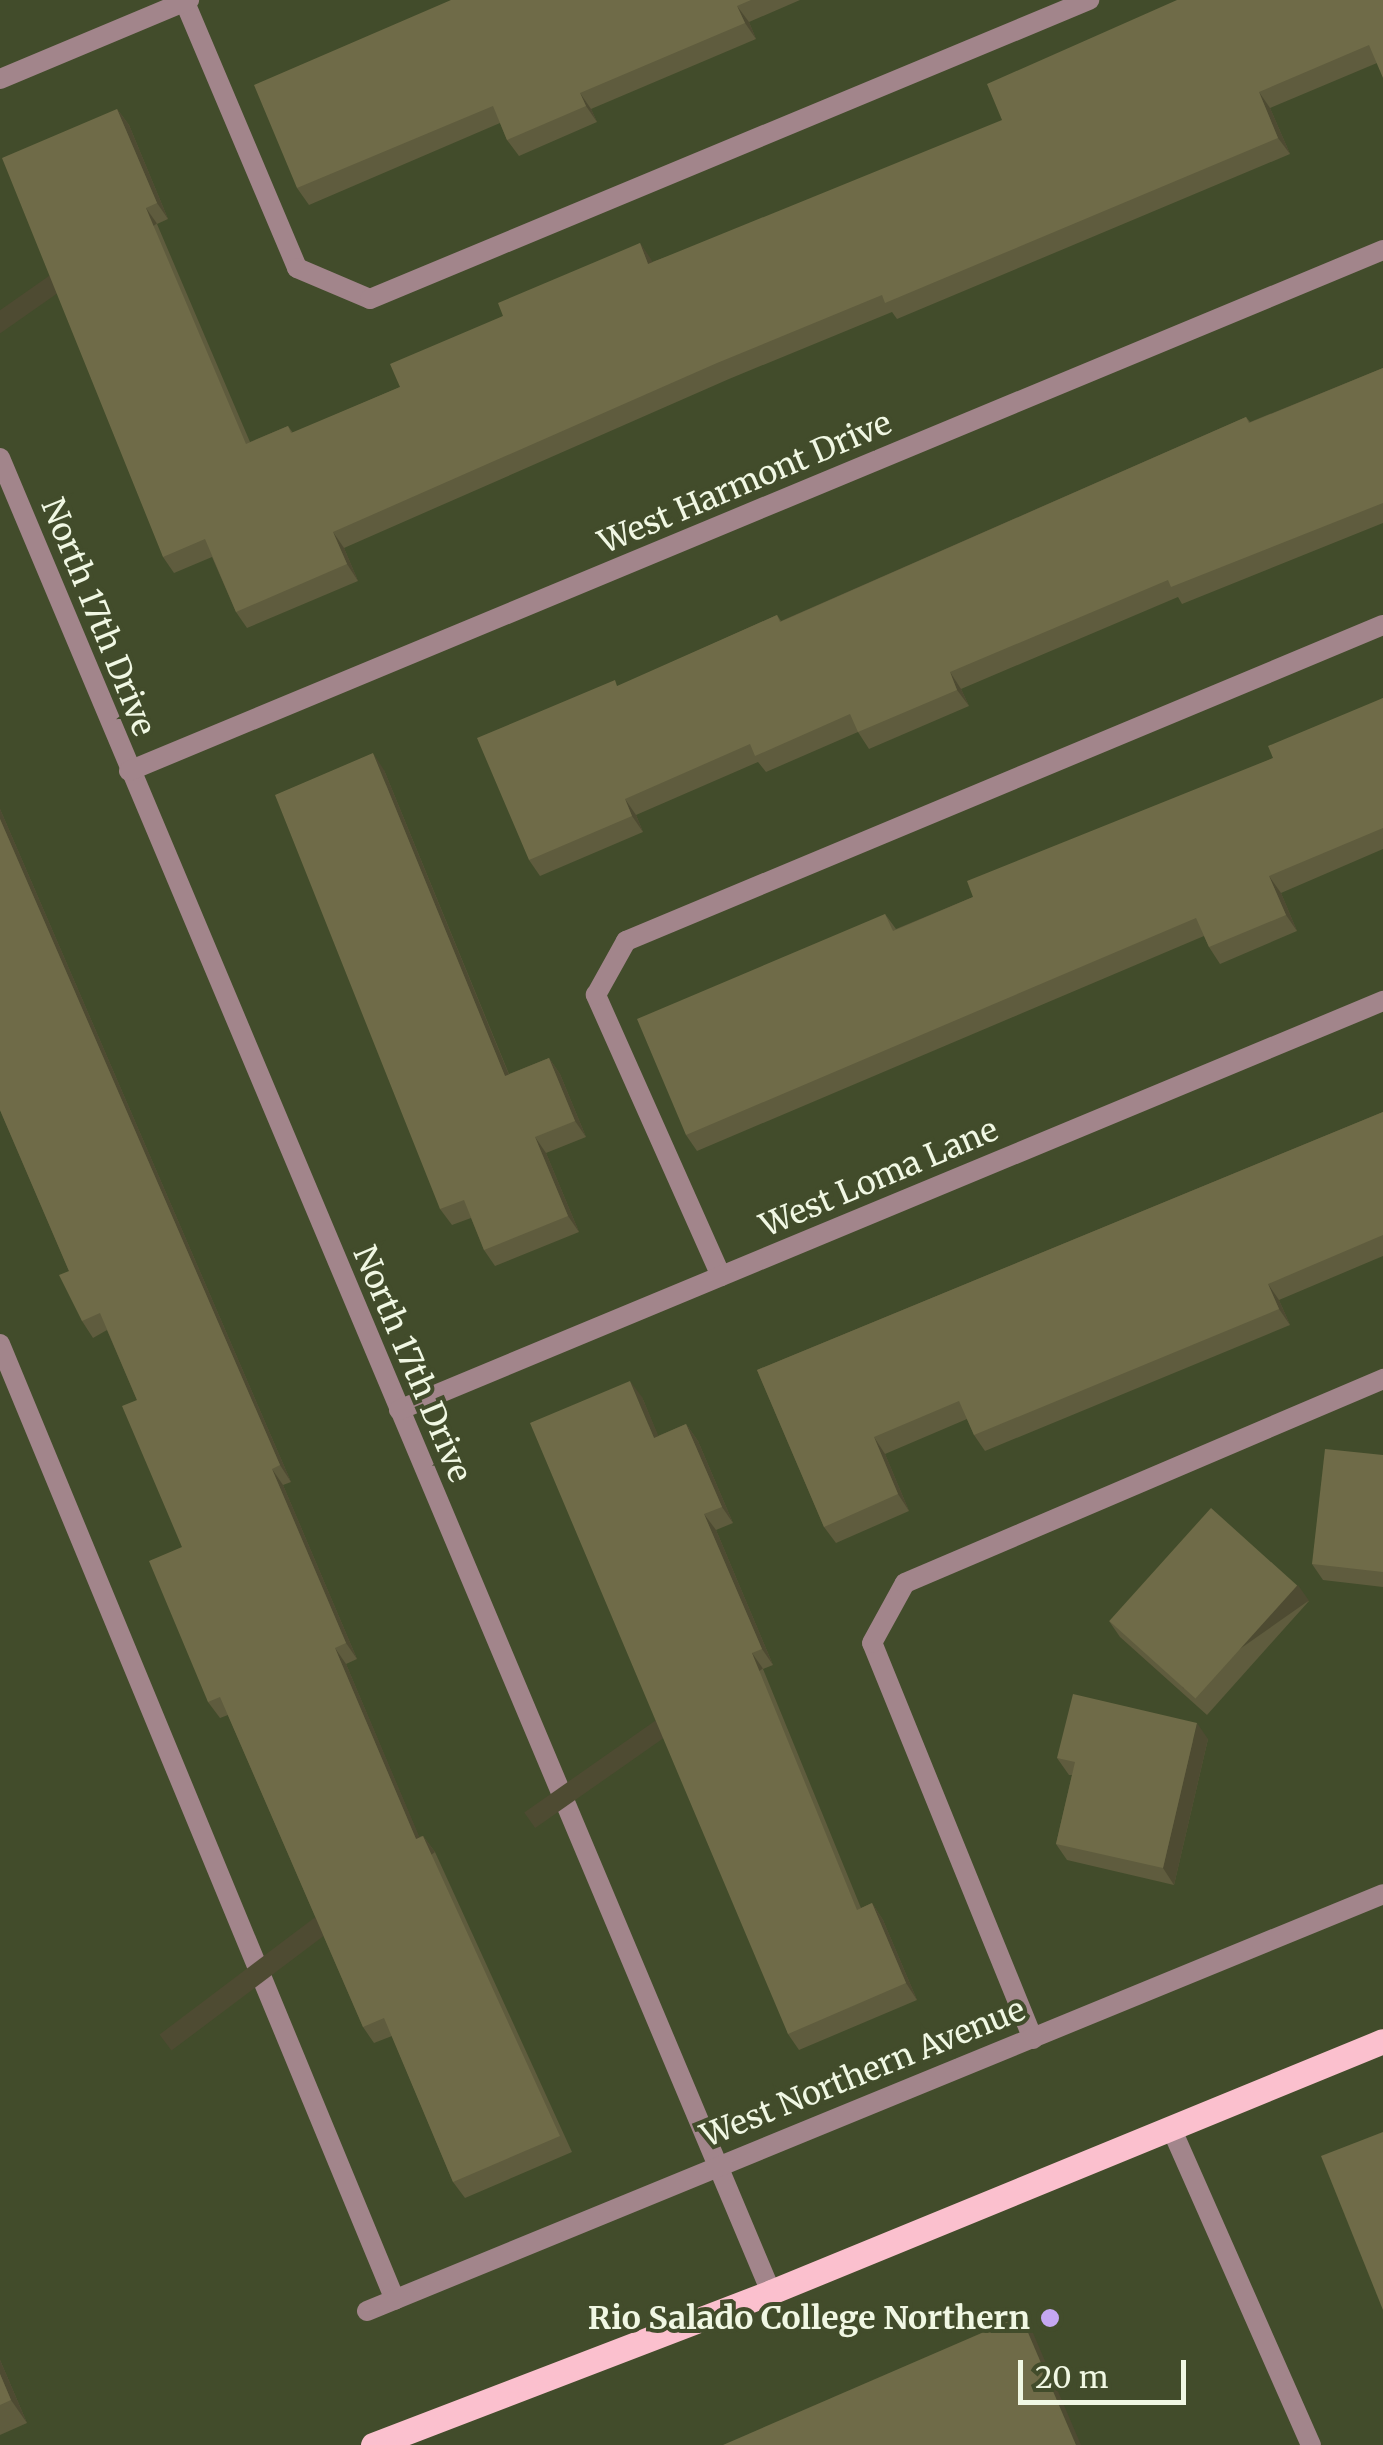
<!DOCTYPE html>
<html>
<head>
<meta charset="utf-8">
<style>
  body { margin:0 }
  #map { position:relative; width:1383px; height:2445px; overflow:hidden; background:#424c2b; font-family:Merriweather,serif }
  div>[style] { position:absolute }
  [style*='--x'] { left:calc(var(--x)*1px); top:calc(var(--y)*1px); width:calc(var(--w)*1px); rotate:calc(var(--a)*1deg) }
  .service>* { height:20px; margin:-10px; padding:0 10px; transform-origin:10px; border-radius:10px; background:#a2858b }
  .minor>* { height:20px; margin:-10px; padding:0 10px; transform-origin:10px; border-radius:10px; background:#a2858b }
  .primary>* { height:25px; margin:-12.5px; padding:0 12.5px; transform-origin:12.5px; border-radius:12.5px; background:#fbc0ce }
  .wall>* { inset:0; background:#5f5c3e }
  .shaded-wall>* { inset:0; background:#4e4b32; transform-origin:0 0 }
  .building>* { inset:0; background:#6f6b48; transform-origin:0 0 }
  .dots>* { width:28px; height:28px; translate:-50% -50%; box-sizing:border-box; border:5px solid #424c2b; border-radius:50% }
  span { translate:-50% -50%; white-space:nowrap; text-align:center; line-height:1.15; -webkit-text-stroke:8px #424c2b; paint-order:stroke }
  .street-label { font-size:32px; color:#f0f7e3 }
  .poi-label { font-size:32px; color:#f0f7e3; font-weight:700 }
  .right { translate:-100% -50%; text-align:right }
  .scale { position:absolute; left:1018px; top:2360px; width:168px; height:45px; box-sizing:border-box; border:5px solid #f0f7e3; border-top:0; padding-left:12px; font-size:30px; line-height:35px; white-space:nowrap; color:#f0f7e3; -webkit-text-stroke:8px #424c2b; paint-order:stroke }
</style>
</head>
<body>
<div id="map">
  <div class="service">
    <div style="--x:184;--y:0;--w:291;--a:67.1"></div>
    <div style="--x:297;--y:268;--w:79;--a:23"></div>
    <div style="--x:370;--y:299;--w:779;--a:-22.58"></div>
    <div style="--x:721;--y:1276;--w:308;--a:-114"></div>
    <div style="--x:596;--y:995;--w:62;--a:-60.9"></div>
    <div style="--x:626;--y:941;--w:820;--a:-22.66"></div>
    <div style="--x:0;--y:1344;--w:1034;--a:67.55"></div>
    <div style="--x:1033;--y:2039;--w:427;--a:-112.1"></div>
    <div style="--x:872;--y:1643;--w:68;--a:-61.2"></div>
    <div style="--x:905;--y:1583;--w:520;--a:-23.11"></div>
    <div style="--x:1172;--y:2130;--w:344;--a:66.2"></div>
  </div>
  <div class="minor">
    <div style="--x:0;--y:79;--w:205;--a:-22.7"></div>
    <div style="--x:0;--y:458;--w:1989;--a:67.2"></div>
    <div style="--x:129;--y:771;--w:1358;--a:-22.56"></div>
    <div style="--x:399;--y:1410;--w:1066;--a:-22.57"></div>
    <div style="--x:367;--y:2311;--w:1098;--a:-22.31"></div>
  </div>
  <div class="primary">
    <div style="--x:373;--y:2445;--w:426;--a:-21"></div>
    <div style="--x:771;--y:2292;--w:661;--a:-22.3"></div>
  </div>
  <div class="wall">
    <div style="clip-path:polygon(451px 0,800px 0,749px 22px,756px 39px,591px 109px,597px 122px,519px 156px,507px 140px,500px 123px,309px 205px,297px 188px)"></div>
    <div style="clip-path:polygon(1383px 0,1377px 63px,1270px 108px,1290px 154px,897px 319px,892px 312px,729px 379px,344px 548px,358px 581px,247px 628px,236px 612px,212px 557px,174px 573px,163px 557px,117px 109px,129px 125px,168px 219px,157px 224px,250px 442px,288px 426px,293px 433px,400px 387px,503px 316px,640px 243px,652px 262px)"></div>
    <div style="clip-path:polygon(1383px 368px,1383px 523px,1182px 604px,1178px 597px,961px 689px,969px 706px,869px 749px,858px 732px,766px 772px,758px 762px,636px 815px,643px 832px,540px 876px,529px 860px,619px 686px,777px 615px,781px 621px,1246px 417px,1250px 422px)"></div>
    <div style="clip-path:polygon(1383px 698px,1383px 849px,1281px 893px,1297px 931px,1220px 964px,1209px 947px,1204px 936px,697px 1151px,686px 1135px,885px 914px,896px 929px,973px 897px,1273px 758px)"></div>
    <div style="clip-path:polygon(384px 770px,509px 1074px,549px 1058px,560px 1074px,586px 1137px,546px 1153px,579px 1232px,495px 1266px,484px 1250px,471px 1218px,452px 1225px,440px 1209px)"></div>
    <div style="clip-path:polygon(0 809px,291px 1482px,283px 1485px,357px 1659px,346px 1664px,419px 1837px,423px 1836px,435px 1852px,572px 2152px,465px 2198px,453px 2182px,392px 2036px,374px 2043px,363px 2027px,228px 1715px,220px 1718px,208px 1702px,182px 1547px,137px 1400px,107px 1330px,93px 1338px,82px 1321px,69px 1271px,0 1110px)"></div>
    <div style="clip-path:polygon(1383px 1112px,1383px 1256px,1279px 1300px,1290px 1325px,985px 1451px,974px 1435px,967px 1419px,885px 1454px,909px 1511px,836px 1543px,824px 1527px,757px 1370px)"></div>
    <div style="clip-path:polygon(642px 1397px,658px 1436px,686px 1424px,698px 1441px,733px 1523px,716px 1530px,773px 1665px,763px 1669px,861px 1908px,872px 1903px,883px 1920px,917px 2000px,799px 2050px,788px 2034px)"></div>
    <div style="clip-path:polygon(1383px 1455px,1383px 1587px,1323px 1580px,1312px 1564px)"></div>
    <div style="clip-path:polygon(1309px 1601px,1207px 1715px,1120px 1637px,1109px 1621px)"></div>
    <div style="clip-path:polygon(1208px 1739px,1174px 1885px,1067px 1860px,1056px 1844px,1072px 1775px,1069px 1775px,1057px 1758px)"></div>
    <div style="clip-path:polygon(0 2360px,27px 2423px,0 2435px)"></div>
  </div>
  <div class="shaded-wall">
    <div style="clip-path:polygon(737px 6px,749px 22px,756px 39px,745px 23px)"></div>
    <div style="clip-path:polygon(1259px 92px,1270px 108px,1290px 154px,1278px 138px)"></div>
    <div style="clip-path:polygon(580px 93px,591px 109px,597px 122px,586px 106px)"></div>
    <div style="clip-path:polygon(117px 109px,129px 125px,168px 219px,157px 203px)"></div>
    <div style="left:146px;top:208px;width:19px;height:256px;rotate:55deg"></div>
    <div style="clip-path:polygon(640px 243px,651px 259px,660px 280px,648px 264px)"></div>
    <div style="clip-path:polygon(333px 532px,344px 548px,358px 581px,347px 564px)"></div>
    <div style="clip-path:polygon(950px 672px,961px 689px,969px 706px,957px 690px)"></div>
    <div style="clip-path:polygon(373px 753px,384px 770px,516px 1092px,505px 1076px)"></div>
    <div style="clip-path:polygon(625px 799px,636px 815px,643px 832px,632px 816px)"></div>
    <div style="clip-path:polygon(0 809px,291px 1482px,280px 1465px,0 819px)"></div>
    <div style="clip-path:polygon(1269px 876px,1281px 893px,1297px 931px,1286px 915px)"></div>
    <div style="clip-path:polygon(549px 1058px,560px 1074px,586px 1137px,575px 1121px)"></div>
    <div style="clip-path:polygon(535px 1137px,546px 1153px,579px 1232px,568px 1216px)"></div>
    <div style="clip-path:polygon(1268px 1284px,1279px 1300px,1290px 1325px,1279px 1309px)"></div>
    <div style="clip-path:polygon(630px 1381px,642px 1397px,666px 1454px,654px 1438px)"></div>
    <div style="clip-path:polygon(686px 1424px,698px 1441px,733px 1523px,722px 1507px)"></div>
    <div style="clip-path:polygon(874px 1437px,885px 1454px,909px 1511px,898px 1494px)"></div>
    <div style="clip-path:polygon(272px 1469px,283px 1485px,357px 1659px,346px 1643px)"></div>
    <div style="clip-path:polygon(704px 1514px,716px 1530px,773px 1665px,762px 1649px)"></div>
    <div style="left:1298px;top:1585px;width:19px;height:153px;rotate:55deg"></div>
    <div style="clip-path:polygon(335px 1648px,346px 1664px,427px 1855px,416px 1839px)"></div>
    <div style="left:752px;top:1653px;width:19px;height:278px;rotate:55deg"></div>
    <div style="clip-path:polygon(1197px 1723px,1208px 1739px,1174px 1885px,1163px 1868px)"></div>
    <div style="left:423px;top:1836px;width:20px;height:330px;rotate:53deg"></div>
    <div style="clip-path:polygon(872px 1903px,883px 1920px,917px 2000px,906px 1983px)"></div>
    <div style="clip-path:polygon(1021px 2316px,1033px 2333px,1081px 2445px,1076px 2445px)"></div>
    <div style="clip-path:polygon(0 2360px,27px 2423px,11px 2400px,0 2374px)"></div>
  </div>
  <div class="building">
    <div style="clip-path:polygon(451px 0,751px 0,737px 6px,745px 23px,580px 93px,586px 106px,507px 140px,493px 106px,297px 188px,254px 85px)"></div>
    <div style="clip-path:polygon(1177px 0,1383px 0,1383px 78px,1369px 45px,1259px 92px,1278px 138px,885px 303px,882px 295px,717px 363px,333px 532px,347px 564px,236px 612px,205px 539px,163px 557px,2px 158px,117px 109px,157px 203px,146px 208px,246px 444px,288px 426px,291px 433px,400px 387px,390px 364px,503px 316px,498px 303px,640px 243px,648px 264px,1002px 120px,987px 84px)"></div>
    <div style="clip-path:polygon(1383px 368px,1383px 503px,1171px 587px,1168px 580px,950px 672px,957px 690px,858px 732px,850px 714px,755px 756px,750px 744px,625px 799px,632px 816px,529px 860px,477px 738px,615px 680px,617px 686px,777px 615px,780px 622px,1246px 417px,1249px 423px)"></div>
    <div style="clip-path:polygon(1383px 698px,1383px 828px,1269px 876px,1286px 915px,1209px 947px,1196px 918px,686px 1135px,637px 1019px,885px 914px,893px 931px,973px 897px,967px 881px,1273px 758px,1268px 746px)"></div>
    <div style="clip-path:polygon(373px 753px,505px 1076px,549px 1058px,575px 1121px,535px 1137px,568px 1216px,484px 1250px,464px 1200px,440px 1209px,275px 795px)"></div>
    <div style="clip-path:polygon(0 819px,280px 1465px,272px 1469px,346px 1643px,335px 1648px,416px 1839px,423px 1836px,560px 2136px,453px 2182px,384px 2018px,363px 2027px,220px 1697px,208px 1702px,149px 1561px,182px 1547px,122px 1406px,137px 1400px,100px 1313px,82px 1321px,59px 1275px,69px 1271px,0 1110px)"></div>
    <div style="clip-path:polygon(1383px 1112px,1383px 1235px,1268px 1284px,1279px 1309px,974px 1435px,959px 1401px,874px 1437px,898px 1494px,824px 1527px,757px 1370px)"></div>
    <div style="clip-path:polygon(630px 1381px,654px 1438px,686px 1424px,722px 1507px,704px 1514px,762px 1649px,752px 1653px,857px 1910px,872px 1903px,906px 1983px,788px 2034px,530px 1423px)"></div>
    <div style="clip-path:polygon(1325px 1449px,1383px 1455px,1383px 1572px,1312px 1564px)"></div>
    <div style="left:1211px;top:1508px;width:116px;height:152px;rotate:42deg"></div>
    <div style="clip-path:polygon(1073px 1694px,1197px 1723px,1163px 1868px,1056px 1844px,1075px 1762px,1057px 1758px)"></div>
    <div style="clip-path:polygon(1383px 2132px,1383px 2310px,1321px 2156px)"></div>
    <div style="clip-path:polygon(1021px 2316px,1076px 2445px,723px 2445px)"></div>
    <div style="clip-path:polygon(0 2374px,11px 2400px,0 2405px)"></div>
  </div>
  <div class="dots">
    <div style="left:1050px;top:2318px;background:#c5a7f1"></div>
  </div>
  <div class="street-label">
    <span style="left:745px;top:483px;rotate:-23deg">West Harmont Drive</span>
    <span style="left:98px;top:617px;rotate:68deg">North 17th Drive</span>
    <span style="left:879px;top:1178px;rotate:-23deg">West Loma Lane</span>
    <span style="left:412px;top:1364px;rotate:67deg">North 17th Drive</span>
    <span style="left:863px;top:2073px;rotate:-22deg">West Northern Avenue</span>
  </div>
  <div class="poi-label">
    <span class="right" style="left:1030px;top:2318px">Rio Salado College Northern</span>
  </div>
  <div class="scale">20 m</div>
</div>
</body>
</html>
